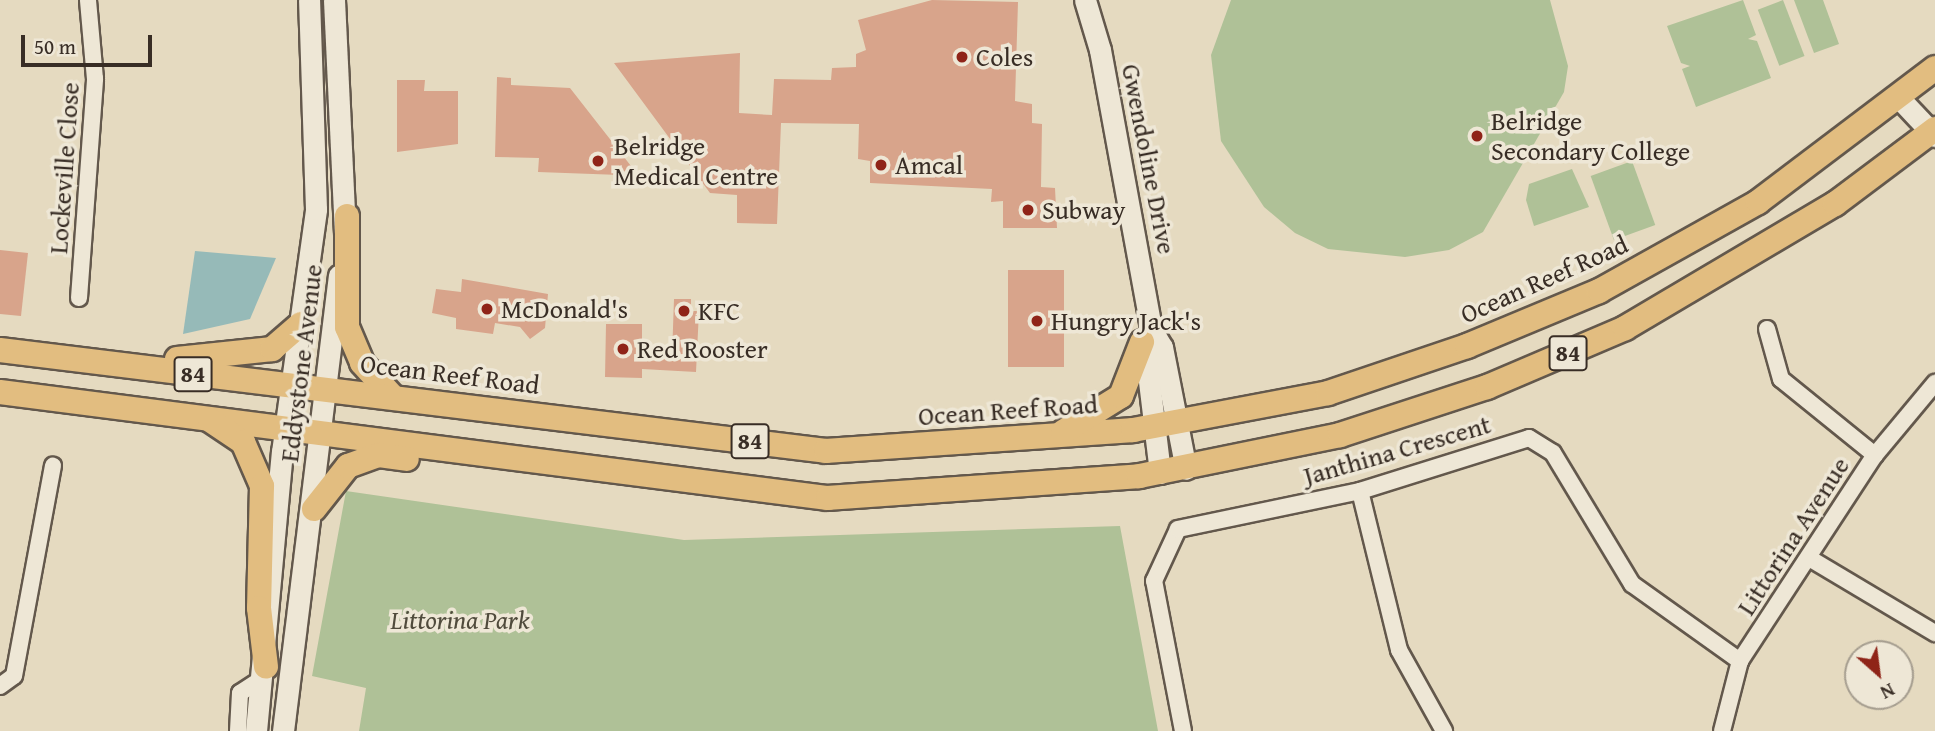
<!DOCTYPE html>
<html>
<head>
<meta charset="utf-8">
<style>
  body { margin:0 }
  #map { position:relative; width:1935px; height:731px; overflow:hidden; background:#e5dac0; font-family:"Gentium Book Plus",serif }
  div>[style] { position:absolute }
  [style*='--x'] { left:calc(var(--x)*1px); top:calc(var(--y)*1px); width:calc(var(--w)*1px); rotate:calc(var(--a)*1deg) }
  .green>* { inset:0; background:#afc197; transform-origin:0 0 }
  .water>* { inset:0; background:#96bab8 }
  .building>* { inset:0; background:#d8a48b; transform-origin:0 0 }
  .roads { filter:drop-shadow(2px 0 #63584c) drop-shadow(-2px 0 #63584c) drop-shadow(0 2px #63584c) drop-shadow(0 -2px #63584c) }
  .street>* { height:16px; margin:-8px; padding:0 8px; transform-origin:8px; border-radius:8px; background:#eee7d6 }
  .secondary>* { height:21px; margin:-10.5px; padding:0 10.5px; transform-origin:10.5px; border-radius:10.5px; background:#eee7d6 }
  .primary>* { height:24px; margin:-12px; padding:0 12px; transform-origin:12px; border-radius:12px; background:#e2bd80 }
  .dots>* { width:19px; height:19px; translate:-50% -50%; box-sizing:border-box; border:4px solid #eee7d6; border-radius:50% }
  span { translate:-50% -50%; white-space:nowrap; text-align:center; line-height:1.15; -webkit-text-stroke:7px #eee7d6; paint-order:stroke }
  .shield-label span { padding:2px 5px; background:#eee7d6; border:2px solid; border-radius:5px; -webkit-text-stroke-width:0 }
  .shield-label { font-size:24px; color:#382d25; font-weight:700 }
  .poi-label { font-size:26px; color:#382d25 }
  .left { translate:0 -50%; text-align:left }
  .street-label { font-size:26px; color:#382d25 }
  .park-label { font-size:26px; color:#504b3c; font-style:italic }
  .north { position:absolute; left:1844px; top:640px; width:70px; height:70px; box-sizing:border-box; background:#eee7d6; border:2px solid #a59d8f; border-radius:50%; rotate:152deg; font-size:19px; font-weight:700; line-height:28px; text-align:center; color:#382d25 }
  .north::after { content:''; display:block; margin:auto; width:24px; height:32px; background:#8f2418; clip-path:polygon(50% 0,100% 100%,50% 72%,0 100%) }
  .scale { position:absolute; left:21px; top:35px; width:131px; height:32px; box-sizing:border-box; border:4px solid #382d25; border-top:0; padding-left:9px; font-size:21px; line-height:24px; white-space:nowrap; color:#382d25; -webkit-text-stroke:5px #eee7d6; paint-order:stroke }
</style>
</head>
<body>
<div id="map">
  <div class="green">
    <div style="clip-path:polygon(1231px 0,1550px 0,1568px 66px,1564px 92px,1483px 232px,1449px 250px,1405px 257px,1328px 249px,1295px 233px,1264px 207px,1221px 141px,1211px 55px)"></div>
    <div style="clip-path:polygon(1743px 0,1756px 35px,1748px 39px,1757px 41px,1771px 78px,1696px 107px,1682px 69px,1690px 66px,1681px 63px,1667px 26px)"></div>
    <div style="left:1783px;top:0;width:60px;height:27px;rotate:69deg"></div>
    <div style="clip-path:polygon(1794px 0,1823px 0,1839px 44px,1814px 53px)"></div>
    <div style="left:1632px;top:161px;width:68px;height:44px;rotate:70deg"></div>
    <div style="clip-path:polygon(1572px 169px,1589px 207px,1534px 226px,1526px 200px,1529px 184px)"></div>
    <div style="clip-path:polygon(346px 491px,684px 540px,1120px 526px,1158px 731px,359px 731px,366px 688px,312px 676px)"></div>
  </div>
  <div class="water">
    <div style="clip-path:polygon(195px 251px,276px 258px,250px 319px,183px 334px)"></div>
  </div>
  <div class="building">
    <div style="clip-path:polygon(932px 0,1018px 2px,1015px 101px,1032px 104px,1032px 123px,1042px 124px,1041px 187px,1055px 188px,1057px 228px,1003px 228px,1003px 201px,991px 202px,992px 189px,870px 183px,870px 161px,858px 159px,859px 124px,781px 123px,777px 224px,737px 223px,737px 195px,710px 193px,614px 63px,740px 53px,739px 113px,772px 115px,774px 79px,831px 80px,832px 68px,856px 67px,856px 54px,866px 50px,858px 20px)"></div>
    <div style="clip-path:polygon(497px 77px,511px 78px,511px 85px,570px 88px,631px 166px,620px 175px,538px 172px,539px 158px,495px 157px)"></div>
    <div style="clip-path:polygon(397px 80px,425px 80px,424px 91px,458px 91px,458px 144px,397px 152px)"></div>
    <div style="clip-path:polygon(0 250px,28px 253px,21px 316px,0 314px)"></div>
    <div style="left:1008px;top:270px;width:56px;height:97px"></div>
    <div style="clip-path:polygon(462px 279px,548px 294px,545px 328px,530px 339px,520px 327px,495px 323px,493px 334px,456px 329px,456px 318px,432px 313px,436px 289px,461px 292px)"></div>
    <div style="clip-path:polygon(674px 299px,691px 299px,691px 311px,699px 311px,696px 372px,642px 369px,642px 378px,605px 377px,606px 324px,642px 324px,642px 355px,672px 356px)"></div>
  </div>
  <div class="roads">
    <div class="street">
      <div style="--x:79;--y:298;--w:220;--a:-85.8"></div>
      <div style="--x:95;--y:79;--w:79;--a:-95.1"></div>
      <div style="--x:1767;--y:329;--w:52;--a:74.4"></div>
      <div style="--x:1781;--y:379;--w:121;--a:39"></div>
      <div style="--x:1360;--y:491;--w:164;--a:76.2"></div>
      <div style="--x:1399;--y:650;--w:93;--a:60.9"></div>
      <div style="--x:1809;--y:558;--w:147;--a:30.8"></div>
      <div style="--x:0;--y:686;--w:17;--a:-36"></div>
      <div style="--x:14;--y:676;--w:214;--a:-79.5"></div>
      <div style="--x:238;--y:731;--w:38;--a:-87"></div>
      <div style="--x:240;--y:693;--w:27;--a:-33"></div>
      <div style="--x:1183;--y:731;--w:153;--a:-100.9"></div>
      <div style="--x:1154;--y:581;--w:57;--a:-65.2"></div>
      <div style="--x:1178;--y:529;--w:186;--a:-11.8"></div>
      <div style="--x:1360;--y:491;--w:177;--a:-17.4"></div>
      <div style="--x:1529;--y:438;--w:28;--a:32"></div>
      <div style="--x:1553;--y:453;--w:153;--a:58.9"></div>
      <div style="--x:1632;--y:584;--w:133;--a:35.5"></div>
      <div style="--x:1722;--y:731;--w:72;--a:-75.6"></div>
      <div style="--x:1740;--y:661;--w:246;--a:-56.8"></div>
      <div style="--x:1875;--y:455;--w:94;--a:-50.2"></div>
    </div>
    <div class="secondary">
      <div style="--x:334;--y:0;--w:232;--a:87.3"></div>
      <div style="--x:1085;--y:0;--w:52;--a:73.3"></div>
      <div style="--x:1100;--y:50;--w:284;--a:79.6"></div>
      <div style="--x:1151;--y:329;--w:21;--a:59"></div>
      <div style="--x:1162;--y:347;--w:124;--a:78.9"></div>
      <div style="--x:1900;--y:99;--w:51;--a:46.6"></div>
      <div style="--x:1144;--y:340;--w:134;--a:83.1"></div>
      <div style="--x:256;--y:731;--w:280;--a:-84.7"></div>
      <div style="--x:282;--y:452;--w:245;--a:-82"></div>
      <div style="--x:316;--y:209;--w:209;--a:-91.9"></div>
      <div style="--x:283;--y:731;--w:459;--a:-83"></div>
    </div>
    <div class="primary">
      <div style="--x:347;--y:216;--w:111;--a:90"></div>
      <div style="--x:347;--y:327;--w:39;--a:67"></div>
      <div style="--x:362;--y:363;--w:46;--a:47.6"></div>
      <div style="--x:0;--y:350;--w:832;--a:6.97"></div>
      <div style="--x:826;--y:451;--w:308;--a:-3.9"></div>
      <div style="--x:1133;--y:430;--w:198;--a:-10.7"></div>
      <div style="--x:1328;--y:393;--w:147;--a:-18.7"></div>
      <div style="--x:1467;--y:346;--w:143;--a:-22.6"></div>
      <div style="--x:1599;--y:291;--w:182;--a:-29.2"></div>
      <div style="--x:1758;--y:202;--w:222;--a:-37.1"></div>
      <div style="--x:177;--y:359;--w:96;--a:-6"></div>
      <div style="--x:272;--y:349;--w:38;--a:-41"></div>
      <div style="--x:0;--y:392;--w:835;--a:7.3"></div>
      <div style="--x:828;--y:498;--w:312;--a:-4"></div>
      <div style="--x:1139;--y:476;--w:205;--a:-11.5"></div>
      <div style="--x:1340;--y:435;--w:155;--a:-18.1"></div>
      <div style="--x:1487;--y:387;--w:150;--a:-23.1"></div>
      <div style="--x:1625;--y:328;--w:244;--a:-30.6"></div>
      <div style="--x:1835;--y:204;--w:125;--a:-36.9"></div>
      <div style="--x:210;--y:420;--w:40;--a:34"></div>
      <div style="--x:243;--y:442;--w:48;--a:66.6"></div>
      <div style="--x:262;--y:486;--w:122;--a:91.4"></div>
      <div style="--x:259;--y:608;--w:59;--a:83.2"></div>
      <div style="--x:1063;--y:432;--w:68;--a:-31.8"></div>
      <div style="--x:1121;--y:396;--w:58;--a:-68.7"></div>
      <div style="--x:314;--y:509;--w:55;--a:-51.7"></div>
      <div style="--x:348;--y:466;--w:33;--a:-20"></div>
      <div style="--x:379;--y:455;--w:28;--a:8"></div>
    </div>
  </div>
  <div class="dots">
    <div style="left:962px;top:57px;background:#8f2418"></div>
    <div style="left:1477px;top:136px;background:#8f2418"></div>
    <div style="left:598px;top:161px;background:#8f2418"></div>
    <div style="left:881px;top:165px;background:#8f2418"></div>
    <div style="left:1028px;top:210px;background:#8f2418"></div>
    <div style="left:487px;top:309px;background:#8f2418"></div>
    <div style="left:684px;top:311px;background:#8f2418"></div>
    <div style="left:1037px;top:321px;background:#8f2418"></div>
    <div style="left:623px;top:349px;background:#8f2418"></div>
  </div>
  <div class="shield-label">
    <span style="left:1568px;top:353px">84</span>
    <span style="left:193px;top:374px">84</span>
    <span style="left:750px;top:441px">84</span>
  </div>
  <div class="poi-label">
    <span class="left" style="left:976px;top:57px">Coles</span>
    <span class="left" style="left:1491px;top:136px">Belridge<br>Secondary College</span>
    <span class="left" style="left:614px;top:161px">Belridge<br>Medical Centre</span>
    <span class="left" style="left:895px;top:165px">Amcal</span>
    <span class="left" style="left:1042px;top:210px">Subway</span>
    <span class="left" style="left:501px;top:309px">McDonald's</span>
    <span class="left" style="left:698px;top:311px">KFC</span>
    <span class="left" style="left:1051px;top:321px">Hungry Jack's</span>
    <span class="left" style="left:637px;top:349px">Red Rooster</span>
  </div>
  <div class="street-label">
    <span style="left:1149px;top:159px;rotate:79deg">Gwendoline Drive</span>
    <span style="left:64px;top:168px;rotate:-86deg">Lockeville Close</span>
    <span style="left:1544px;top:279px;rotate:-24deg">Ocean Reef Road</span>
    <span style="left:301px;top:363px;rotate:-83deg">Eddystone Avenue</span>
    <span style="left:450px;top:374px;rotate:7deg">Ocean Reef Road</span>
    <span style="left:1008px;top:410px;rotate:-4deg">Ocean Reef Road</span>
    <span style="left:1397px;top:450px;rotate:-16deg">Janthina Crescent</span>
    <span style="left:1793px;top:536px;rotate:-57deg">Littorina Avenue</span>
  </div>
  <div class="park-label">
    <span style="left:460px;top:620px">Littorina Park</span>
  </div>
  <div class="north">N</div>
  <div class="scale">50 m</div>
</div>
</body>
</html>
